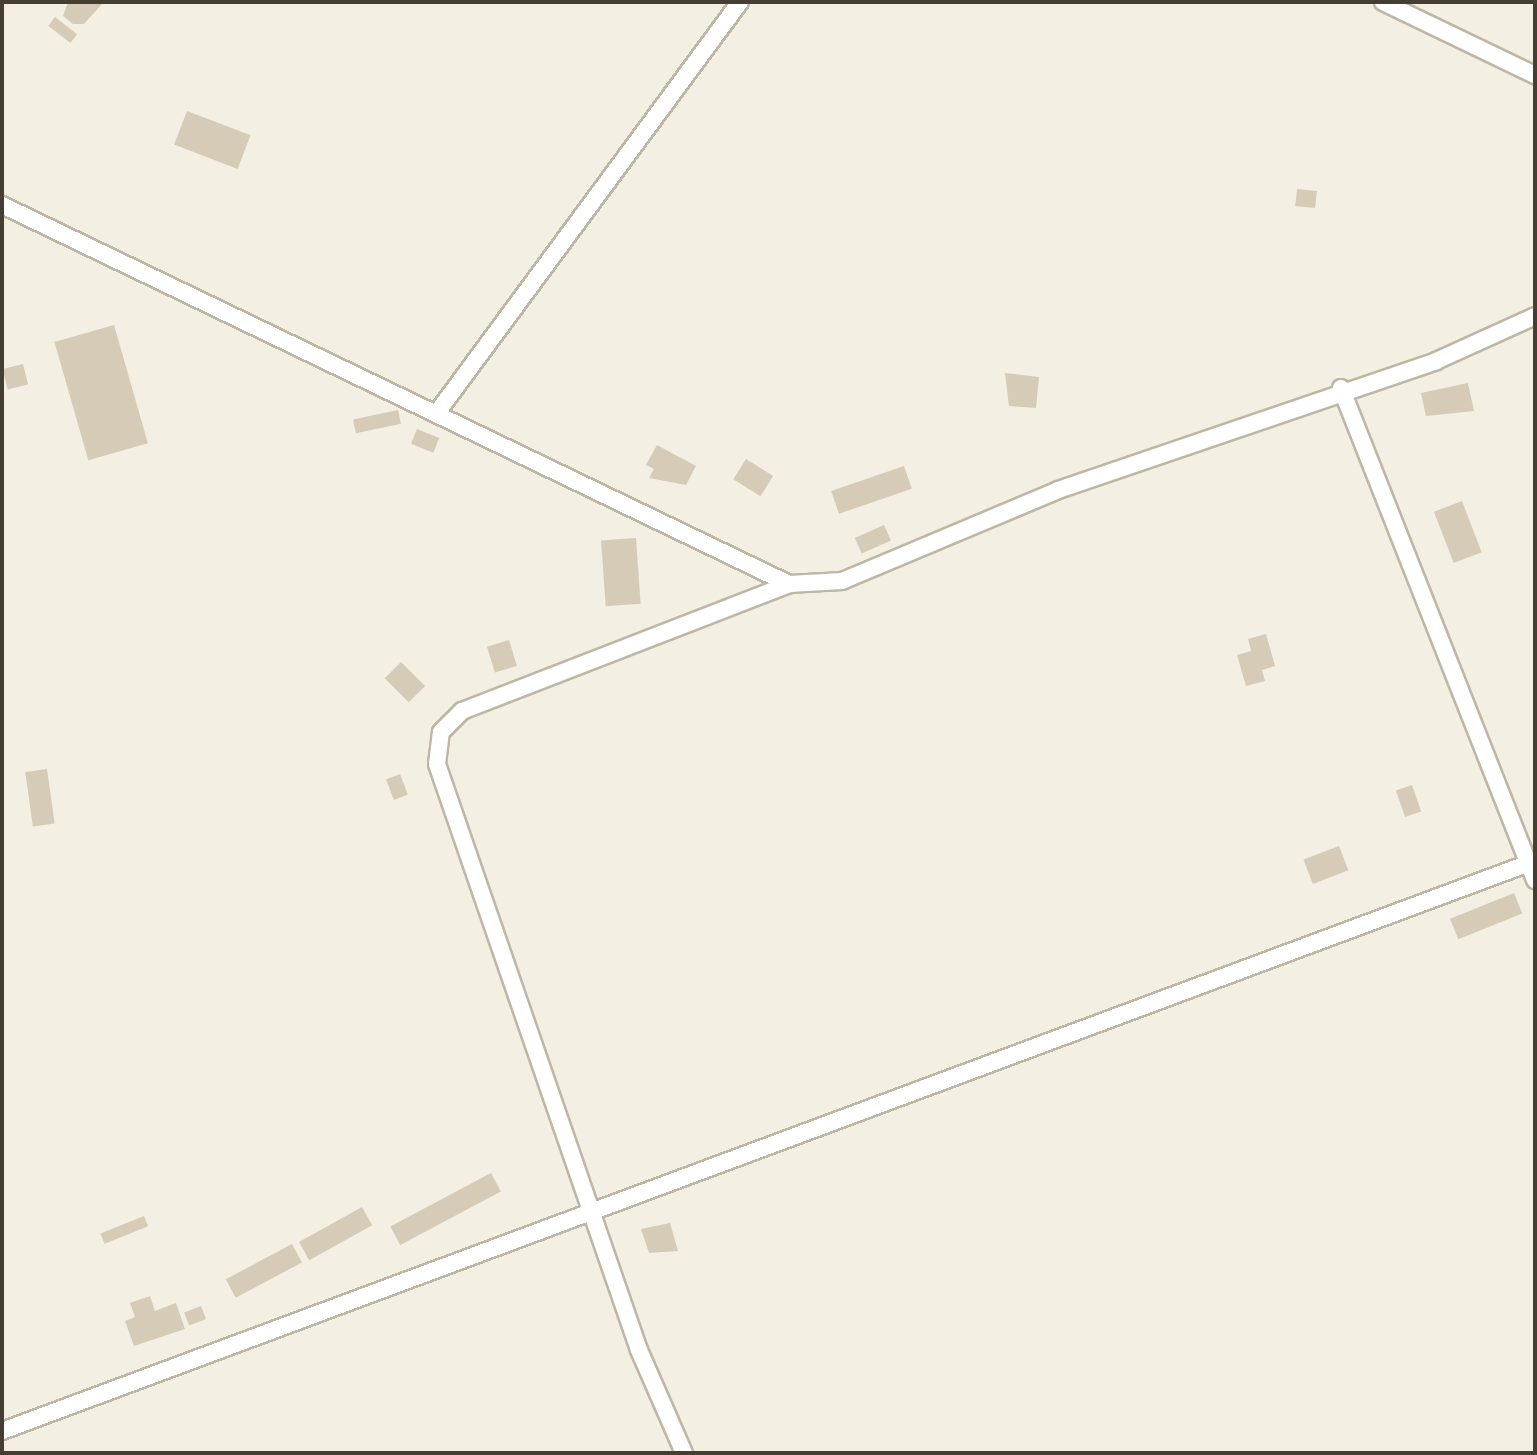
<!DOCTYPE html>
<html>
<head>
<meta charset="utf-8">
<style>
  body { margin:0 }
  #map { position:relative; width:1537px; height:1455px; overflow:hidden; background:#f3efe3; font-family:"IBM Plex Sans",sans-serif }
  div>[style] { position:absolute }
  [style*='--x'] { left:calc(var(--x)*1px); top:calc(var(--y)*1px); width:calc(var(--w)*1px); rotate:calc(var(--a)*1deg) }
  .building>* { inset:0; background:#d5cbb7; transform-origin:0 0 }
  .roads { filter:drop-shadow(2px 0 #bfb7a5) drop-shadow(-2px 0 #bfb7a5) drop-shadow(0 2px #bfb7a5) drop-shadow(0 -2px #bfb7a5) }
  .minor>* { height:16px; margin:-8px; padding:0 8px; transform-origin:8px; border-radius:8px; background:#fff }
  span { translate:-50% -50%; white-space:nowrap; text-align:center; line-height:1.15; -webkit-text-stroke:7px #fff; paint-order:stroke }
  .frame { position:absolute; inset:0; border:4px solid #453f33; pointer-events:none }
</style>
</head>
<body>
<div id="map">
  <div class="building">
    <div style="clip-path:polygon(68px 2px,100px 2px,102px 4px,84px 24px,73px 24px,63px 16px)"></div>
    <div style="left:55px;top:17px;width:28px;height:11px;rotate:38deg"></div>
    <div style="left:187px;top:111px;width:68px;height:36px;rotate:21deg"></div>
    <div style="left:1297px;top:189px;width:20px;height:17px;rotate:6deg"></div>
    <div style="left:114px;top:325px;width:123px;height:62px;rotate:74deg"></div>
    <div style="left:23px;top:364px;width:21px;height:21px;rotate:76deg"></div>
    <div style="clip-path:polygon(1005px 373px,1039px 377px,1036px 408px,1009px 406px)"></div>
    <div style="clip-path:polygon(1468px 383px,1474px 411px,1426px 416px,1421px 393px)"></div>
    <div style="left:398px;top:410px;width:14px;height:46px;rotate:78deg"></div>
    <div style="left:417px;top:429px;width:24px;height:16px;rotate:22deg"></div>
    <div style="clip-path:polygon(657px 445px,696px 466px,686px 485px,649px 478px,654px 469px,646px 465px)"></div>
    <div style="left:746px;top:459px;width:32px;height:24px;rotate:32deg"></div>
    <div style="left:904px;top:466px;width:24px;height:77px;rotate:71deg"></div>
    <div style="left:1462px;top:501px;width:55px;height:30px;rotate:69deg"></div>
    <div style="left:884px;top:525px;width:17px;height:32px;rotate:66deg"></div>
    <div style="left:636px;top:538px;width:66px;height:35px;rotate:86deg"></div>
    <div style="clip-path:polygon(1266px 634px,1275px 666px,1262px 670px,1265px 681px,1246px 686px,1237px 655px,1251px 651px,1248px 639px)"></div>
    <div style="left:509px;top:640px;width:27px;height:23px;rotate:73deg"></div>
    <div style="left:401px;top:662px;width:34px;height:23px;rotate:45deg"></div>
    <div style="left:47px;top:769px;width:55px;height:22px;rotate:82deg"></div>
    <div style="left:400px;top:774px;width:22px;height:15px;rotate:69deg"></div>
    <div style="left:1412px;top:785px;width:28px;height:17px;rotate:71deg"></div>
    <div style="left:1339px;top:846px;width:26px;height:38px;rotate:69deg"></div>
    <div style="left:1514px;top:893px;width:22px;height:69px;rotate:68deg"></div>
    <div style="left:491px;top:1173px;width:21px;height:114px;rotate:62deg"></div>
    <div style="left:362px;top:1207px;width:21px;height:72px;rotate:61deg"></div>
    <div style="left:144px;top:1216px;width:11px;height:47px;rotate:68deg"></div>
    <div style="clip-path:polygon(670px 1223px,678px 1251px,649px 1253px,641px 1229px)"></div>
    <div style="left:292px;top:1244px;width:21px;height:75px;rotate:62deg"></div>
    <div style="clip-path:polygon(150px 1296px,155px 1311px,176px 1303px,185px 1329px,134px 1346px,125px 1321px,135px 1317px,130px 1303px)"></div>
    <div style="left:201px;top:1306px;width:14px;height:18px;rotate:69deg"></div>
  </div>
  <div class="roads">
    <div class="minor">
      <div style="--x:1383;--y:2;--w:169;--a:25.7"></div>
      <div style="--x:2;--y:205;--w:874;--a:25.71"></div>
      <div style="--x:789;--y:584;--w:53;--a:-3.2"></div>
      <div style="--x:842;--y:581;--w:234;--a:-22.8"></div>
      <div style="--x:1058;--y:490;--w:399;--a:-18.8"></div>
      <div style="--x:1436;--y:361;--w:109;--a:-24.4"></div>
      <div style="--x:1341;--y:388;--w:529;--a:68.48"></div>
      <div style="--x:436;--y:414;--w:512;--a:-53.58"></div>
      <div style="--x:2;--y:1431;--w:1636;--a:-20.4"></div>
      <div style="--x:684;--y:1453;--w:112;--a:-113.6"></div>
      <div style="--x:639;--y:1350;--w:620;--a:-109.02"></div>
      <div style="--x:437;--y:764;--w:32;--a:-83"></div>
      <div style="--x:441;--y:732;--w:30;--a:-45"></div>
      <div style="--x:462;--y:711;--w:351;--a:-21.2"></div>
    </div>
  </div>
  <div class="frame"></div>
</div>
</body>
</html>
